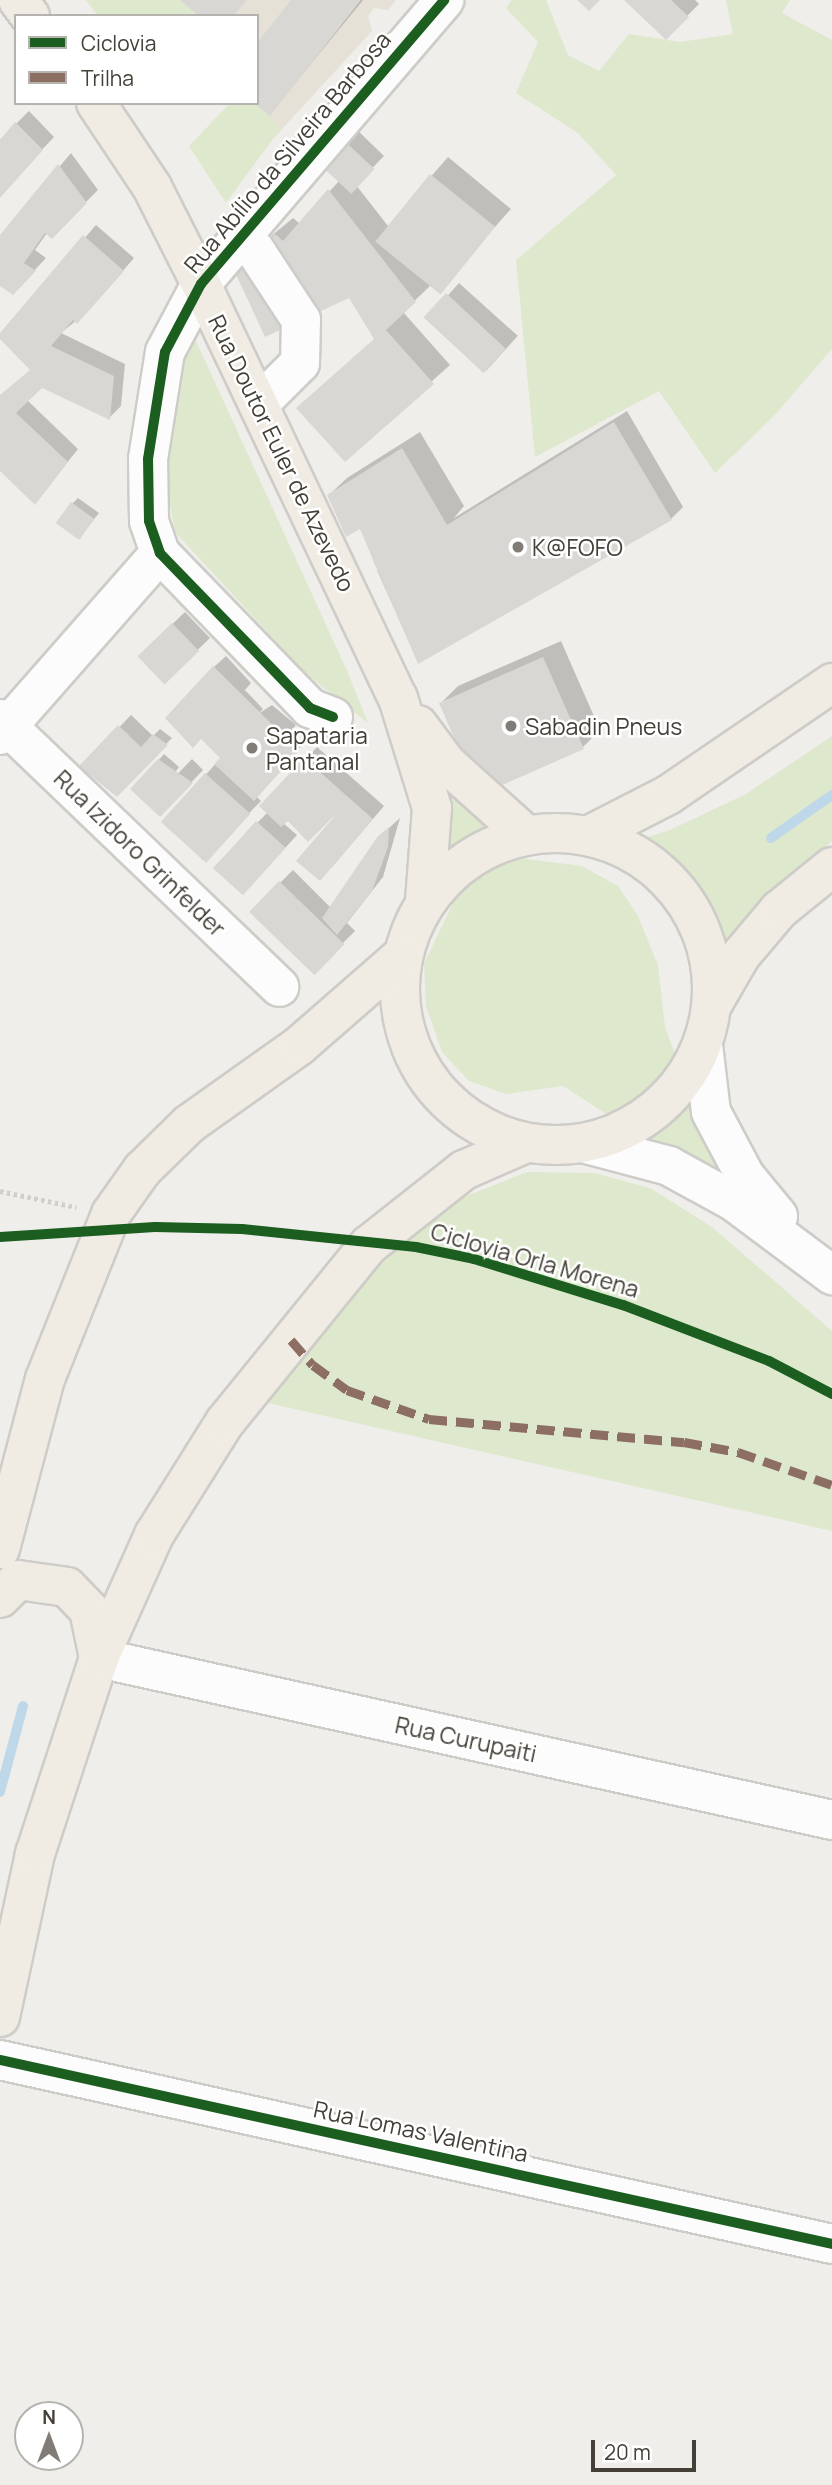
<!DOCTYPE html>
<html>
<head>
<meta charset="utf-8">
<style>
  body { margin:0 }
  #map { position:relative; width:832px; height:2485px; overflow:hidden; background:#f0eeea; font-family:Manrope,sans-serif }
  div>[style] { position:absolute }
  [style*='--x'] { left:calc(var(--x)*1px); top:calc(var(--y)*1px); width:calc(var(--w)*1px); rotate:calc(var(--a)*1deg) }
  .education>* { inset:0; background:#e6e1d6 }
  .green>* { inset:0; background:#dde8cc }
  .shadow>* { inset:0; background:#0003; transform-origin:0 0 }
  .stream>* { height:10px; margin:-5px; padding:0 5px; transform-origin:5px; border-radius:5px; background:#bed8ea }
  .building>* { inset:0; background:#d9d7d3; transform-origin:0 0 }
  .path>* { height:4.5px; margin-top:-2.25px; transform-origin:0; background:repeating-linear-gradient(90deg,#d1cecb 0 3.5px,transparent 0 7px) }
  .roads { filter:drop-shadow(2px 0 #ceccc8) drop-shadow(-2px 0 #ceccc8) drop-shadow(0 2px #ceccc8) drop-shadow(0 -2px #ceccc8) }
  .minor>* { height:38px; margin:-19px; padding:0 19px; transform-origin:19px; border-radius:19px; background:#fdfcfc }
  .major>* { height:38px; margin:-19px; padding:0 19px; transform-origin:19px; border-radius:19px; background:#f0ece4 }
  .major>.ring { margin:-19px; padding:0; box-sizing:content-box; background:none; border:38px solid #f0ece4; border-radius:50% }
  .quiet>* { height:9px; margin-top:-4.5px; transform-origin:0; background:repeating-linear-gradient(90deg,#8d6e63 0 18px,transparent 0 27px) }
  .cycleway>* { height:10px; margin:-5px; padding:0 5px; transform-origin:5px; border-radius:5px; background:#1b5e20 }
  .dots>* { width:19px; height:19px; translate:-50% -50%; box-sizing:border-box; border:4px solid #fff; border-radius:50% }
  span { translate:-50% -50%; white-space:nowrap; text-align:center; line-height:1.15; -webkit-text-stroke:5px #fff; paint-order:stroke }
  .street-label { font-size:23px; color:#454037 }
  .poi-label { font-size:23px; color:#454037 }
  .left { translate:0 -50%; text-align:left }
  .legend { position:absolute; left:14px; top:14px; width:245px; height:91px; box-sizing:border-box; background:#fff; border:2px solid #b5b3af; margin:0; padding:9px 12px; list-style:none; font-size:21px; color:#454037 }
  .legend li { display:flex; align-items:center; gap:14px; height:35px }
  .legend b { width:35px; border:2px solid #b5b3af }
  .north { position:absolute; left:14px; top:2401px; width:70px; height:70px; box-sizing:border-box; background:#fff; border:2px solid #b5b3af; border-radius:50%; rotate:0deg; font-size:19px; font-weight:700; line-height:28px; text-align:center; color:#454037 }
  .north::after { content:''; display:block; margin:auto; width:24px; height:32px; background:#817d76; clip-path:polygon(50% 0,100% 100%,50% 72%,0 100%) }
  .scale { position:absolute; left:591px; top:2440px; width:105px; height:32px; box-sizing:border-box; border:4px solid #454037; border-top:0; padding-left:9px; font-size:21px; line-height:24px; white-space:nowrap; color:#454037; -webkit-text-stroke:5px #fff; paint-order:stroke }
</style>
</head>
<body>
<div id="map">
  <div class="education">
    <div style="clip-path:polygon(113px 0,396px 0,388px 10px,374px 8px,368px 16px,372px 31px,272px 140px,230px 103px,257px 103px,257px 16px,130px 16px)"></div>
  </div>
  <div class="green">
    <div style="clip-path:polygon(86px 0,180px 0,199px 16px,98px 16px)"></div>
    <div style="clip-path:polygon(512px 0,546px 0,568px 55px,599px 71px,629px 34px,680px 42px,733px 34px,726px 0,790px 0,782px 13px,832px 40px,832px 349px,773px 417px,715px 473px,659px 391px,535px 457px,516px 260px,616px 175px,578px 133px,516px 93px,538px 42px,506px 8px)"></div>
    <div style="clip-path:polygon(230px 103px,254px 103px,281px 128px,226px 203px,189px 146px)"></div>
    <div style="clip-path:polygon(192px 332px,348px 673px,368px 723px,305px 673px,175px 532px,167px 489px,167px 435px)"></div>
    <div style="clip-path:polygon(832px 736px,832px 841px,746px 918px,720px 967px,720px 946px,705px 902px,665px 857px,631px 842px,670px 830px,746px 794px)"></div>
    <div style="clip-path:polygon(440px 767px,518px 858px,582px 866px,618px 886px,637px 914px,658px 965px,665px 1027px,698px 1116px,772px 1221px,563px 1086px,506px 1094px,469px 1081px,442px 1052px,426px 1006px,424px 964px,452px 905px)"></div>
    <div style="clip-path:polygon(527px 1172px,594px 1173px,650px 1188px,712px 1227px,832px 1331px,832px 1531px,268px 1403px,342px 1305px,408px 1234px,464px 1197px)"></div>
  </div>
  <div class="shadow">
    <div style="clip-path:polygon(293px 0,363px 0,270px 114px)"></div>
    <div style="clip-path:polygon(627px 0,695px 0,699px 4px,666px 37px)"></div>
    <div style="clip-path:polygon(29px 111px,54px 137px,0 194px,0 140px)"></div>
    <div style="clip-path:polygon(351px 124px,384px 156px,356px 185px,388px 226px,448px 157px,511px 209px,438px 291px,431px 285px,403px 312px,450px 365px,345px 459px,376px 338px,349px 296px,253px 251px,293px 218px,300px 224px,339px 181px,317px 159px)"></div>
    <div style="clip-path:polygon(71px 153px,98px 190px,52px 236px,47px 233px,35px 250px,46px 258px,13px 293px,0 284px,0 237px)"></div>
    <div style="clip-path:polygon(96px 225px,134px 258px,89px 310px,61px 333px,125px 364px,121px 406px,109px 418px,42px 386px,27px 400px,78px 449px,35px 503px,0 469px,0 397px,32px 370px,0 336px)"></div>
    <div style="left:459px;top:283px;width:79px;height:47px;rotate:42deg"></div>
    <div style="clip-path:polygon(627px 411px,683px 507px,671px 519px,418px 662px,377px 570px,382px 565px,376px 567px,360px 526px,329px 495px,347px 478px,420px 432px,464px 506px,454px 518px)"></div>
    <div style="clip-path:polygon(78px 498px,99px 513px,82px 534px,72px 504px)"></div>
    <div style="left:185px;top:612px;width:36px;height:63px;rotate:46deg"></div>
    <div style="clip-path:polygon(561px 641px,600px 730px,583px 747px,441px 703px,458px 686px)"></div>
    <div style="clip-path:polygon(226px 656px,251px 683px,245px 690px,263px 709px,258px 714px,272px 705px,296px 725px,290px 732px,303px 744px,256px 796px,261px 801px,203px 860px,163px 821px,222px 757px,214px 667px)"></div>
    <div style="clip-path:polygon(131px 715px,153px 736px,160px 729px,172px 738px,117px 794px,82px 766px)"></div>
    <div style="clip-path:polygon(317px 747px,384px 806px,332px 867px,335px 814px,288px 819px,283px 823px,297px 835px,254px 882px,214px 867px,268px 812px,262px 806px)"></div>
    <div style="clip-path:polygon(164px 754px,179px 767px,164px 788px,192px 759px,203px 770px,172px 803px,133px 789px)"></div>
    <div style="clip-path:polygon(400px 818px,383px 877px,347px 923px,355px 931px,313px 973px,251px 912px,293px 870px,331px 908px,379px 837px)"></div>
  </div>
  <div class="stream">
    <div style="--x:771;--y:838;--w:75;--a:-35.2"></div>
    <div style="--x:0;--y:1792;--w:89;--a:-75"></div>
  </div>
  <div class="building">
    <div style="clip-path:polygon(180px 0,247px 0,233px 16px,199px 16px)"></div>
    <div style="clip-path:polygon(291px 0,361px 0,270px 116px,254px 103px,257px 43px)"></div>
    <div style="clip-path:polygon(577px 0,600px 0,589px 11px)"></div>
    <div style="clip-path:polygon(624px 0,671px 0,689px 17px,666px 40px)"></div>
    <div style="clip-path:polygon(15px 122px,43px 150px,0 198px,0 140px)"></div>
    <div style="left:338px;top:135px;width:50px;height:34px;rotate:43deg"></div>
    <div style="clip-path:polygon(58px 164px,87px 203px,52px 239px,45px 233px,24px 263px,36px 271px,13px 295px,0 286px,0 235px)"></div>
    <div style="left:430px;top:174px;width:84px;height:87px;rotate:39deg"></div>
    <div style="clip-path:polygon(328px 189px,416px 302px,386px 330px,434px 384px,345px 462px,296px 408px,374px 339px,349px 298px,265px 337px,233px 268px,275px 234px,283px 241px)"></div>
    <div style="clip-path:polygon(83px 235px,124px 271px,77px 324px,73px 320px,51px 346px,114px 376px,110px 420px,42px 388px,16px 413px,68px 462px,35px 505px,0 471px,0 395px,30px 370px,0 339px,0 333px)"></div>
    <div style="left:446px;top:293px;width:82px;height:33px;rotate:43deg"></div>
    <div style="clip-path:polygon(614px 422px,672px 520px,418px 664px,360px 529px,346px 537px,327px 495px,402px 448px,447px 525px)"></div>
    <div style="left:71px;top:502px;width:29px;height:26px;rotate:36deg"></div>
    <div style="left:172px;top:623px;width:39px;height:48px;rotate:46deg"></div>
    <div style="clip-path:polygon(543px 657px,584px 749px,500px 786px,461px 754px,439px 703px)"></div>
    <div style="clip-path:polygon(213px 666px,299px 751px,254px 801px,214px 764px,220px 758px,201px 739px,193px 748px,165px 718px)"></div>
    <div style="clip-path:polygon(118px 725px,141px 747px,153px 734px,168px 745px,117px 797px,79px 766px)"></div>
    <div style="clip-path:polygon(304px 758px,373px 819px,320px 881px,296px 861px,338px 812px,308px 842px,288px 821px,281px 827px,259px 806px)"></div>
    <div style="clip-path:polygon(158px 759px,193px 783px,160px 817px,130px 789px)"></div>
    <div style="left:205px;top:773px;width:61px;height:66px;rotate:42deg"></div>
    <div style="left:256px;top:821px;width:40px;height:64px;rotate:42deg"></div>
    <div style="clip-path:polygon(389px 827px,388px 847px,372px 891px,337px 935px,322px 918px,378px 836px)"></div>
    <div style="left:279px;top:881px;width:91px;height:43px;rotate:44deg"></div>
  </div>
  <div class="path">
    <div style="--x:0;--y:1191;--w:78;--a:11.9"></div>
  </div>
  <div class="roads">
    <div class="minor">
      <div style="--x:239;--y:239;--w:19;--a:35"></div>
      <div style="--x:255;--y:250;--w:84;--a:56.7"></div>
      <div style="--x:301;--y:320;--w:43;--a:91.3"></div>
      <div style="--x:300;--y:363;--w:58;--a:135"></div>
      <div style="--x:333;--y:717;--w:25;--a:-159"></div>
      <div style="--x:310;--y:708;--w:216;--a:-134.1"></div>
      <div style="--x:160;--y:553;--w:34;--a:-109"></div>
      <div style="--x:149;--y:521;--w:62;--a:-90.9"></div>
      <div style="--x:148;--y:459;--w:108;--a:-81"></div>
      <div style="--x:165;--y:352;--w:77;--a:-62.1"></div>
      <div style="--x:201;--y:284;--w:374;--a:-49.4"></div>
      <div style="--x:0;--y:719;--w:387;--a:43.8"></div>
      <div style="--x:0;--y:735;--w:242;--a:-48.7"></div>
      <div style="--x:703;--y:1045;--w:67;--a:83.2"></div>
      <div style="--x:711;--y:1112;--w:72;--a:62"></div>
      <div style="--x:745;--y:1176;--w:52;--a:50.5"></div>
      <div style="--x:586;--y:1144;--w:86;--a:14.8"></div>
      <div style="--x:669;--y:1166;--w:73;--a:28.7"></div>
      <div style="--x:733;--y:1201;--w:124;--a:36.8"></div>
      <div style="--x:99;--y:1658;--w:751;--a:12.46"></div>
      <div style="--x:0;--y:2060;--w:852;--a:12.47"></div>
    </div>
    <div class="major">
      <div style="--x:18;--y:0;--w:20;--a:53"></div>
      <div style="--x:96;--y:103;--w:101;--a:56.3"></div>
      <div style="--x:152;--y:187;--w:109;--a:63.2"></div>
      <div style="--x:201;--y:284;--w:458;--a:64.6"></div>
      <div style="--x:398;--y:698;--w:115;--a:72.8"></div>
      <div style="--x:432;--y:808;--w:93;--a:94.3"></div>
      <div style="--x:418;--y:725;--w:49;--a:53.4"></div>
      <div style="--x:447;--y:764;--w:106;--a:41.9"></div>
      <div class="ring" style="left:400px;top:833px;width:274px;height:274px"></div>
      <div style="--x:588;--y:836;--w:90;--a:-27.1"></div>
      <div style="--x:668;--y:795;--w:199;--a:-34.3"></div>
      <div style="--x:712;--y:1005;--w:58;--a:-59.9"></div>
      <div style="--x:741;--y:955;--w:59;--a:-49.8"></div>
      <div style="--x:779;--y:910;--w:68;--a:-39.1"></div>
      <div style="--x:0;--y:1549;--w:176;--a:-75.2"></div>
      <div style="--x:45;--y:1379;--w:178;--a:-68.2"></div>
      <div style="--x:111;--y:1214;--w:54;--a:-54.8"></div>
      <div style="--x:142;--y:1170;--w:66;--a:-44.4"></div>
      <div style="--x:189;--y:1124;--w:136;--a:-35.4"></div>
      <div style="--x:300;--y:1045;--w:134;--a:-41.1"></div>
      <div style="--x:0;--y:1598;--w:25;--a:-45"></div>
      <div style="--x:18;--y:1580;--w:49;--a:8.1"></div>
      <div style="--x:67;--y:1587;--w:32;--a:46"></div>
      <div style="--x:89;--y:1610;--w:49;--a:78.2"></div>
      <div style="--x:0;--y:2017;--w:167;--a:-77.9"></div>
      <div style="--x:35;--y:1854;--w:206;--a:-71.9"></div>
      <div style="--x:99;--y:1658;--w:135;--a:-65.9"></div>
      <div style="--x:154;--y:1535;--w:133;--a:-57.9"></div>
      <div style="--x:225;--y:1422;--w:228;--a:-50.9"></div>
      <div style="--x:369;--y:1245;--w:121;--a:-38.3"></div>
      <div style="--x:464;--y:1170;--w:65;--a:-23.4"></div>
    </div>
  </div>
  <div class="quiet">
    <div style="--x:291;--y:1340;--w:33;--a:49"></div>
    <div style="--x:313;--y:1365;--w:42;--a:36.3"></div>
    <div style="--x:347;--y:1390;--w:87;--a:19.5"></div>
    <div style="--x:429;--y:1419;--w:256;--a:5.2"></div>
    <div style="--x:684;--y:1442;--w:55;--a:10.5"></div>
    <div style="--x:738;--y:1452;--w:100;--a:19.3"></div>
  </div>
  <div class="cycleway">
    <div style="--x:333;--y:717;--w:25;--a:-159"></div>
    <div style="--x:310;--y:708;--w:216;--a:-134.1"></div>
    <div style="--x:160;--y:553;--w:34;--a:-109"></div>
    <div style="--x:149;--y:521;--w:62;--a:-90.9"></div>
    <div style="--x:148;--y:459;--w:108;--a:-81"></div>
    <div style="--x:165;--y:352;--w:77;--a:-62.1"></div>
    <div style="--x:201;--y:284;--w:374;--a:-49.4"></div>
    <div style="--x:0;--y:1237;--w:155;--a:-3.7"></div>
    <div style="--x:155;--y:1227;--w:87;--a:1.3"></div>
    <div style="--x:242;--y:1229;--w:175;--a:5.9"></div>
    <div style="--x:416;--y:1247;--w:59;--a:11.7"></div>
    <div style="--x:474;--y:1259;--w:156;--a:17.2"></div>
    <div style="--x:623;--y:1305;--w:156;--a:21"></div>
    <div style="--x:769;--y:1361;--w:71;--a:27.6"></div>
    <div style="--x:0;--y:2060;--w:852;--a:12.47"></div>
  </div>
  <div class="dots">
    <div style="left:518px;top:547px;background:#817d76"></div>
    <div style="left:511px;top:726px;background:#817d76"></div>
    <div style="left:252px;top:748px;background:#817d76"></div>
  </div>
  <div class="street-label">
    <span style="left:287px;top:152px;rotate:-50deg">Rua Abílio da Silveira Barbosa</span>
    <span style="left:282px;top:453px;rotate:64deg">Rua Doutor Euler de Azevedo</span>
    <span style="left:140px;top:853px;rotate:44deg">Rua Izidoro Grinfelder</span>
    <span style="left:535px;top:1260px;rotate:16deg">Ciclovia Orla Morena</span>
    <span style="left:466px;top:1739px;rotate:12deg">Rua Curupaiti</span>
    <span style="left:421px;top:2131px;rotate:12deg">Rua Lomas Valentina</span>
  </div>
  <div class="poi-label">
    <span class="left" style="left:532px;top:547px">K@FOFO</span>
    <span class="left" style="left:525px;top:726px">Sabadin Pneus</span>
    <span class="left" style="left:266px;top:748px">Sapataria<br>Pantanal</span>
  </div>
  <ul class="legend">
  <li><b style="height:9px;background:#1b5e20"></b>Ciclovia</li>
  <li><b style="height:9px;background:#8d6e63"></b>Trilha</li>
  </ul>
  <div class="north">N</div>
  <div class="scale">20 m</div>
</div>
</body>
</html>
